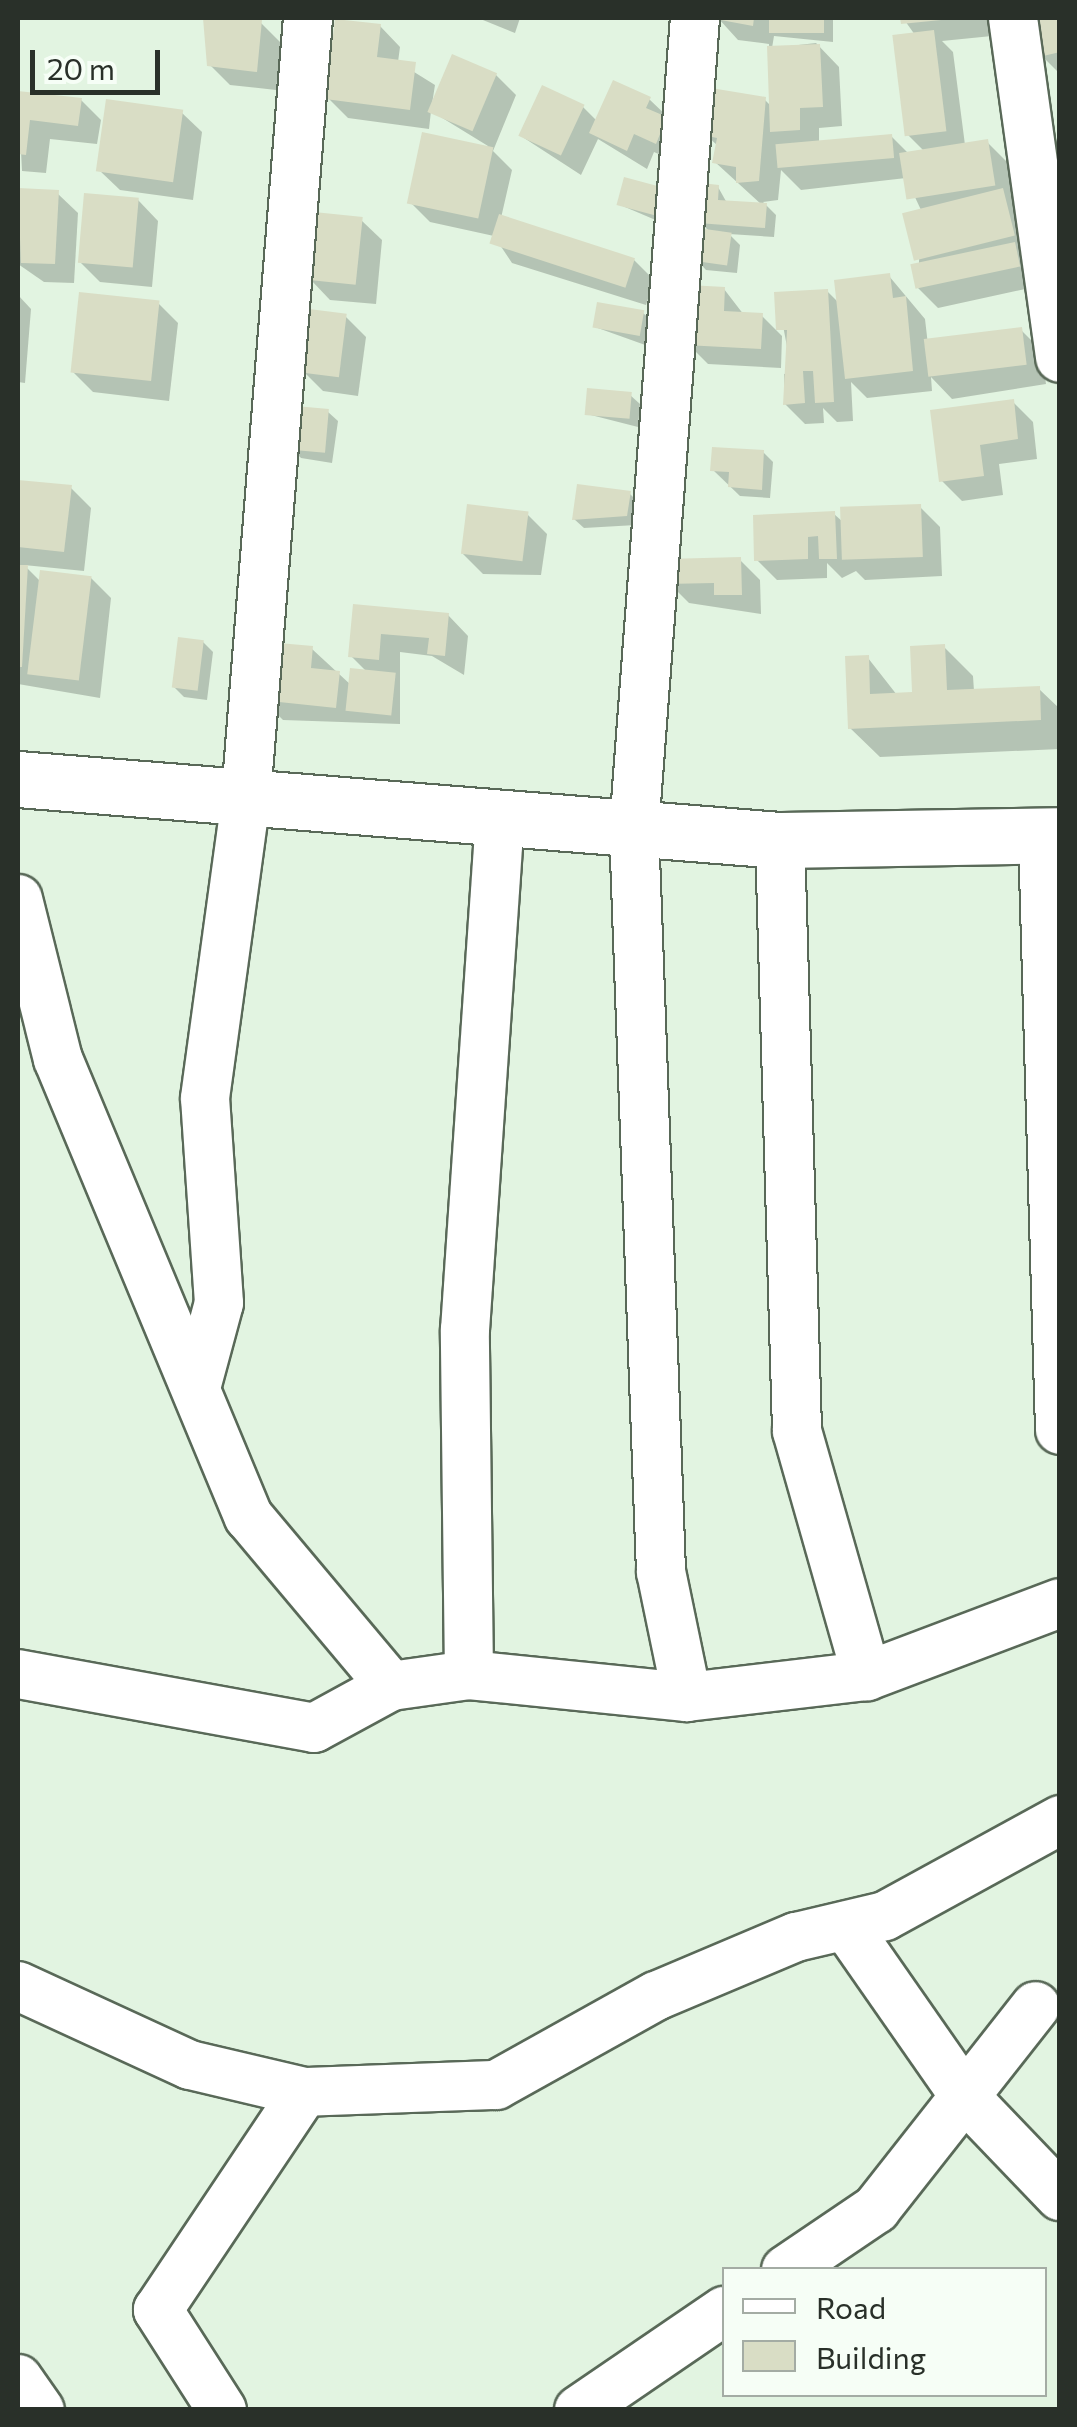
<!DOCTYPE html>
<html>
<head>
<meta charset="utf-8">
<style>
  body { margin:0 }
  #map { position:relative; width:1077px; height:2427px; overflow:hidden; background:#e2f4e1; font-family:Commissioner,sans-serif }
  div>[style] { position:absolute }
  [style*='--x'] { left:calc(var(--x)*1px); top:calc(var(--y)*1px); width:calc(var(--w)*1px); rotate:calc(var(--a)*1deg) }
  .shadow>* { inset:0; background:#0003 }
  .building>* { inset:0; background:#d9ddc5; transform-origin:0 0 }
  .roads { filter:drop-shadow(2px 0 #596958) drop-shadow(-2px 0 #596958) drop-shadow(0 2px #596958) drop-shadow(0 -2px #596958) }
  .street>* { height:48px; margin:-24px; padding:0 24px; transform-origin:24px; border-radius:24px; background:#fff }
  .secondary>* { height:55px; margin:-27.5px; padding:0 27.5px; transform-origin:27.5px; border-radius:27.5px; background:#fff }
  span { translate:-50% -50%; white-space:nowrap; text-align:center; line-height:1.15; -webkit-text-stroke:8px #f6fef6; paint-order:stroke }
  .frame { position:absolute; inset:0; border:20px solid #293029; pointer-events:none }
  .legend { position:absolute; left:722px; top:2267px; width:325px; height:130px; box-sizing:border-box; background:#f6fef6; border:2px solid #a4aca4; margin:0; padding:12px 18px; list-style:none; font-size:30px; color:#293029 }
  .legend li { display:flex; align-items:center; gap:20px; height:50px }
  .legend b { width:50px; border:2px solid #a4aca4 }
  .scale { position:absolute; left:30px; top:50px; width:130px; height:45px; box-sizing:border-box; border:5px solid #293029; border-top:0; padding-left:12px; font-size:30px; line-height:35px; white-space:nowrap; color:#293029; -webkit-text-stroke:8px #f6fef6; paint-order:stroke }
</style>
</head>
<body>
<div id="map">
  <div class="shadow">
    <div style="clip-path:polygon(206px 18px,261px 23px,281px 43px,276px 90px,230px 85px,210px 65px)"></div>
    <div style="clip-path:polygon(478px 18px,520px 18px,515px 33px)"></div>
    <div style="clip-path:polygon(718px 18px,833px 18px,833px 42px,774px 36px,772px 48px,816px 43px,839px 67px,842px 126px,819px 128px,819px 145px,891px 136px,909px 154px,925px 152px,908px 135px,915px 35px,903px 18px,1010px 18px,1012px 34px,942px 41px,953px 52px,965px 145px,987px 142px,1007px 162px,1039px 286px,938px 308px,918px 288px,921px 210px,906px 178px,801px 190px,781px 170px,778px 200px,763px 202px,776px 215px,774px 237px,729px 234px,740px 245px,737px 273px,706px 270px,697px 260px,711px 233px,700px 222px,718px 187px,727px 203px,762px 205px,715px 162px,718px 146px,706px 135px,765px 100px,771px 106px,769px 44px,738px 40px)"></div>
    <div style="clip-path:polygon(1060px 18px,1060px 74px,1042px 56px,1033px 20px)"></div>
    <div style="clip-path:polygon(380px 26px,400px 47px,398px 62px,435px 85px,432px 104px,496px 75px,516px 95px,493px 151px,512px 170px,501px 218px,634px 260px,654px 280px,646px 305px,512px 263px,494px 236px,430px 222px,410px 202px,488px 146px,431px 111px,429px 129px,348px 118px,328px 98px)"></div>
    <div style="clip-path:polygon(18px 93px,81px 100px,101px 120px,97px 144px,50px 139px,46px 173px,22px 171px)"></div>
    <div style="clip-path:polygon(649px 99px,670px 119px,676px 162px,654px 152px,647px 169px,598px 139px,581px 175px,521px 136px,583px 107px,597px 121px)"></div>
    <div style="clip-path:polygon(181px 112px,202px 132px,193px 200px,120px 190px,99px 170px)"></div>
    <div style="clip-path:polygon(626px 180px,672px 227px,618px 204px)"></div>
    <div style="clip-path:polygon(18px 191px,57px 193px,78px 213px,74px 283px,44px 282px,18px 264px)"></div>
    <div style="clip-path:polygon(138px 200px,158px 221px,152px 287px,100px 282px,80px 262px)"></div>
    <div style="clip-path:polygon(361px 220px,382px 240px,376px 304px,330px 300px,310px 279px)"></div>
    <div style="clip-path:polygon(889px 276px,925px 319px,928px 345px,1021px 330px,1041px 350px,1046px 384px,952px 399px,931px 377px,932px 391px,867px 398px,851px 382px,853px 421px,837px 422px,823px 408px,824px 423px,805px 424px,785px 404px,784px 374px,792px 373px,777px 294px,827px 291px,839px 303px)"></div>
    <div style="clip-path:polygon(724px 289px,744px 315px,762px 316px,782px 336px,781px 368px,708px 364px,688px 344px)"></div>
    <div style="clip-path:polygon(18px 295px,31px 309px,25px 383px,18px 382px)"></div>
    <div style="clip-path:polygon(158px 303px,178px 323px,169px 401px,93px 392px,73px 372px)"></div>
    <div style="clip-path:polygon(643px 313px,653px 322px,648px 346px,595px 327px)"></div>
    <div style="clip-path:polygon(346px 317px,366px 337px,358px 396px,323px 391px,303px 371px)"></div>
    <div style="clip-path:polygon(630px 395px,640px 404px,638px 427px,587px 414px)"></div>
    <div style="clip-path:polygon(1013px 402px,1033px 422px,1037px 459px,999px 464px,1003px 495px,962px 501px,941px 480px)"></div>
    <div style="clip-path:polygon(328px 412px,338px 421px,332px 463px,301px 458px,292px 449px)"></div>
    <div style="clip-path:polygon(763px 452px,773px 462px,770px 498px,740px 496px,713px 470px)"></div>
    <div style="clip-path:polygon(18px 482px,71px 488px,91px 508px,84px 571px,24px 565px,41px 582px,91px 578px,111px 598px,100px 698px,18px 684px)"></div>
    <div style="clip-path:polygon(629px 493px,639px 503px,636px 525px,584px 528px,574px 519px)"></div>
    <div style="clip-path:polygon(920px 507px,940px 527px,942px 576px,865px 580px,856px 571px,842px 578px,827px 563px,827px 578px,777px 580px,757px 560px,834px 514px,843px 522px)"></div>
    <div style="clip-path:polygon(527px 514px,547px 534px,541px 575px,483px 574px,463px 554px)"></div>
    <div style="clip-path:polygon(740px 560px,760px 580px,761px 614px,689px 603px,669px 583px)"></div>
    <div style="clip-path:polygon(355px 607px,448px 615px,468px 636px,464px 675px,432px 656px,400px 652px,400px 724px,283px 720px,263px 700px,312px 649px,351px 685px,368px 673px,351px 656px)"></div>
    <div style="clip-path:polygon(203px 642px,213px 652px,207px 700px,184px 697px,174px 687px)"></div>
    <div style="clip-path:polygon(944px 647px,973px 676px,974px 691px,1039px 689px,1060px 709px,1060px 749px,880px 757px,850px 728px,868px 658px,897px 695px,914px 694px)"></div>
  </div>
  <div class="building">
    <div style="clip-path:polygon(203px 18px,262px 20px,257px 72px,207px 66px)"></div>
    <div style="clip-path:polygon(710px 18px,754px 18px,753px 26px)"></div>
    <div style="left:769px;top:18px;width:55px;height:15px"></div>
    <div style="clip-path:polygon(900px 18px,941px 18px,941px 20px,901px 24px)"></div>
    <div style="clip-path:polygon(1030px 18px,1060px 18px,1060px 52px,1039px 57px)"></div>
    <div style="clip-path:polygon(335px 19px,381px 24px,377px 57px,416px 62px,410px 110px,325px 99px)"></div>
    <div style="left:934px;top:30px;width:102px;height:42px;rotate:83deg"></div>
    <div style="clip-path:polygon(820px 44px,823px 107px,800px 108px,800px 130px,770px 132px,767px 46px)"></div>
    <div style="left:452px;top:54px;width:49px;height:63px;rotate:23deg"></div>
    <div style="clip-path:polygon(613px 80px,651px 97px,646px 108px,667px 117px,656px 144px,634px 134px,627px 151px,589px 133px)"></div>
    <div style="left:542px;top:85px;width:47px;height:56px;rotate:25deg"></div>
    <div style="clip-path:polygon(711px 88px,766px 97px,759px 181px,736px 183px,736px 167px,712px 163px,717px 138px,703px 135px)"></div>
    <div style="clip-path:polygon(18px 91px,82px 98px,78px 126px,30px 120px,26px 155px,18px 154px)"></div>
    <div style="left:106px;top:99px;width:78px;height:73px;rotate:8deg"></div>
    <div style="left:422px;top:132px;width:73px;height:73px;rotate:12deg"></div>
    <div style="left:892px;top:134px;width:24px;height:117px;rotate:85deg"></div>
    <div style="left:988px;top:139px;width:47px;height:90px;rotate:81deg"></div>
    <div style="left:624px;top:177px;width:49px;height:29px;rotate:15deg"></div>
    <div style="clip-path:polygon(701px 183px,719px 185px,718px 200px,767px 203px,765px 228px,698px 223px)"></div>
    <div style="clip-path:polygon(18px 188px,59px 190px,55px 264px,21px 263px)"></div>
    <div style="left:1003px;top:188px;width:49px;height:104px;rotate:76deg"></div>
    <div style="left:84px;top:193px;width:55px;height:70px;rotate:5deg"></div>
    <div style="left:314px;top:212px;width:49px;height:68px;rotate:6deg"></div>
    <div style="left:499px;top:214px;width:143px;height:31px;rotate:18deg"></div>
    <div style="left:698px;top:228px;width:34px;height:33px;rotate:8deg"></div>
    <div style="left:1015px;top:242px;width:25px;height:107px;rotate:78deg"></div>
    <div style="clip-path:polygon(890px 273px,893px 298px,906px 296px,913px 371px,845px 379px,834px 280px)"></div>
    <div style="clip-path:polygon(688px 285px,725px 287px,724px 311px,763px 313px,761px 349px,685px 345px)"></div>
    <div style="clip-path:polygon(828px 289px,834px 402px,815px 403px,813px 371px,803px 371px,805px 403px,783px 405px,787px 330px,776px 330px,774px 292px)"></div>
    <div style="left:79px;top:292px;width:81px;height:81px;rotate:6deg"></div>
    <div style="left:597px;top:302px;width:48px;height:26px;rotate:10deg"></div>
    <div style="left:309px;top:309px;width:38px;height:64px;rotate:7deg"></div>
    <div style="left:1022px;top:327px;width:38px;height:99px;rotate:83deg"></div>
    <div style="left:587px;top:388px;width:45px;height:27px;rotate:5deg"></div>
    <div style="clip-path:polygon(1014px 399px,1018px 439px,980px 445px,984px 476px,939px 482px,930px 410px)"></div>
    <div style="left:295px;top:406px;width:34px;height:44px;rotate:5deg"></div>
    <div style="clip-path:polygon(712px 447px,764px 450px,762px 490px,728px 487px,729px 472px,710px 471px)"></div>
    <div style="clip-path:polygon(18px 480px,72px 485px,64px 552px,18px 547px)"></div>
    <div style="clip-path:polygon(577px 484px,631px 491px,627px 516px,572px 520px)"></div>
    <div style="left:467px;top:504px;width:62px;height:50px;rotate:7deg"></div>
    <div style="left:921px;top:504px;width:53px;height:81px;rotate:88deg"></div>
    <div style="clip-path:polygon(835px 511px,837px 559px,819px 559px,818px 536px,808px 537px,808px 559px,754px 561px,753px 515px)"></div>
    <div style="clip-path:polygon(741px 557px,742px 595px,714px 595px,714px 583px,666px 584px,666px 559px)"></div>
    <div style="clip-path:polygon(18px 565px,28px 565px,22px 667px,18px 667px)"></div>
    <div style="left:40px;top:570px;width:52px;height:105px;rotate:7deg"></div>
    <div style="clip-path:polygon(353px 604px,449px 613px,445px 656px,427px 654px,429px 638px,381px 634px,379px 660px,348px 657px)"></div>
    <div style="left:178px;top:637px;width:26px;height:51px;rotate:7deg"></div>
    <div style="clip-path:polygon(267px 642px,313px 646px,311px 668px,340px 671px,336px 708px,260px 700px)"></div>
    <div style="clip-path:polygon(945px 644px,947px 690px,1040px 686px,1041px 720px,848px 729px,845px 656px,869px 655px,870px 694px,912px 692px,910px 646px)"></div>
    <div style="left:350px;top:668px;width:46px;height:43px;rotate:6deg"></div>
  </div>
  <div class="roads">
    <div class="street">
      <div style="--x:1013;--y:18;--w:343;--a:82.1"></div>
      <div style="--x:1043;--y:836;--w:594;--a:88.36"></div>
      <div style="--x:780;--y:840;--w:591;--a:88.35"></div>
      <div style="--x:797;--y:1431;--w:255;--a:74.1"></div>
      <div style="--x:18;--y:899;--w:165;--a:76"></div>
      <div style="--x:58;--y:1059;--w:496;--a:67.4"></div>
      <div style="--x:249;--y:1517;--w:221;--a:50"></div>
      <div style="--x:196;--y:1388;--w:88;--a:-74.9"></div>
      <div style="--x:219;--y:1303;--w:205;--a:-93.9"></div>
      <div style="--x:205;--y:1098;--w:304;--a:-82.2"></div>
      <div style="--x:246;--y:797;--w:781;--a:-85.45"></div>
      <div style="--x:18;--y:1674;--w:301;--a:10.3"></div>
      <div style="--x:314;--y:1728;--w:88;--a:-28.6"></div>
      <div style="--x:391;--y:1686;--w:79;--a:-8"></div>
      <div style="--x:469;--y:1675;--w:219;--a:5.8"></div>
      <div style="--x:687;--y:1697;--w:181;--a:-6.7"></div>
      <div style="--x:867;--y:1676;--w:206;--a:-20.7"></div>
      <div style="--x:469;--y:1675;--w:345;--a:-90.7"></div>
      <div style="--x:465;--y:1330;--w:513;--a:-86.09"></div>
      <div style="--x:687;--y:1697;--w:128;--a:-101.7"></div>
      <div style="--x:661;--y:1572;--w:743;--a:-92.08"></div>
      <div style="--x:634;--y:829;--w:813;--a:-85.7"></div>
      <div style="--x:846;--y:1926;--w:210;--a:55.1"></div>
      <div style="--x:966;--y:2098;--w:136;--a:46.2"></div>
      <div style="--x:18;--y:1986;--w:189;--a:24.7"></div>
      <div style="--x:190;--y:2065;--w:117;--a:13.3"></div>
      <div style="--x:304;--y:2092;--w:192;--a:-2.1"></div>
      <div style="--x:496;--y:2085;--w:183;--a:-29.1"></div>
      <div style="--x:656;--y:1996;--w:152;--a:-22.9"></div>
      <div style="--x:796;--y:1937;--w:91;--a:-13.3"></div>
      <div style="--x:885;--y:1916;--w:200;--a:-28.7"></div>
      <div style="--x:786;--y:2270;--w:109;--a:-34.1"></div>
      <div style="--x:876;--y:2209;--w:258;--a:-51.8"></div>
      <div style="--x:18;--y:2379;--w:38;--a:55"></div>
      <div style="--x:222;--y:2410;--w:119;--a:-122.6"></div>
      <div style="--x:158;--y:2310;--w:262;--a:-56.2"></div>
      <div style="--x:579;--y:2410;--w:176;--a:-34.3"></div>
    </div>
    <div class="secondary">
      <div style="--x:18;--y:779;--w:764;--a:4.58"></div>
      <div style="--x:780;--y:840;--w:280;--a:-1"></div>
    </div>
  </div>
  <div class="frame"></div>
  <ul class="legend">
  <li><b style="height:12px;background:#fff"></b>Road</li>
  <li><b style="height:28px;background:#d9ddc5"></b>Building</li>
  </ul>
  <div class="scale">20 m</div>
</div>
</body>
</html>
